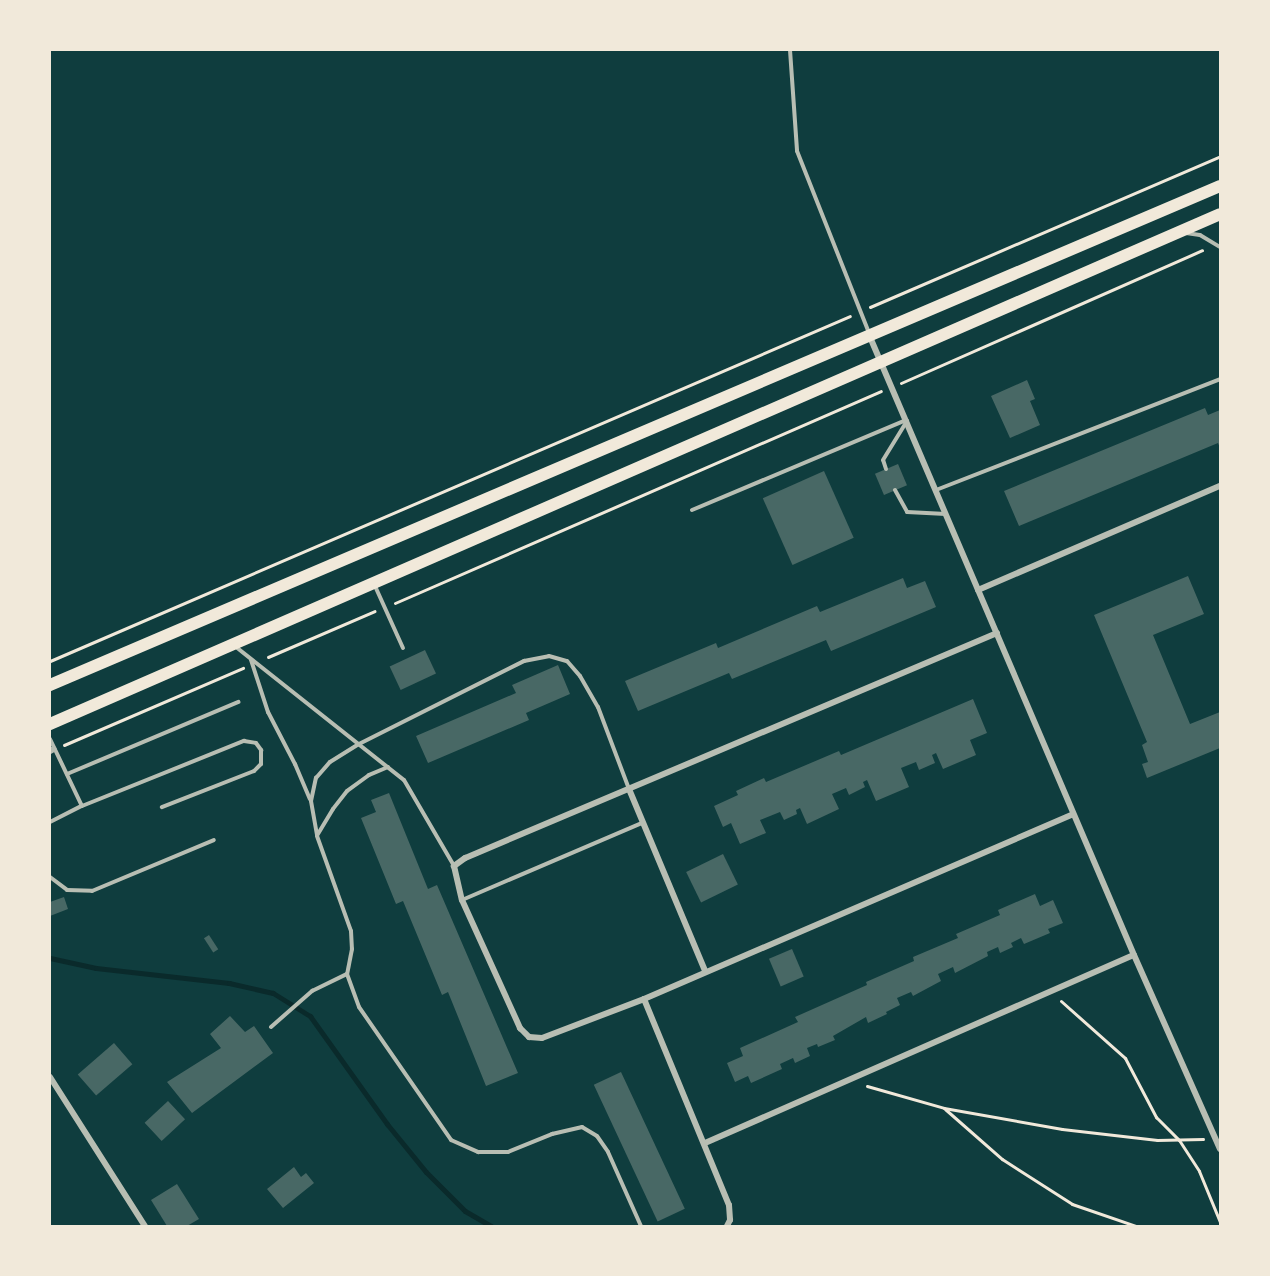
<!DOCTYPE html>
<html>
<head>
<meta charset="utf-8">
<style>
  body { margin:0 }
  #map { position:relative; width:1270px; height:1276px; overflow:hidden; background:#0f3d3e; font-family:"Playfair Display",serif }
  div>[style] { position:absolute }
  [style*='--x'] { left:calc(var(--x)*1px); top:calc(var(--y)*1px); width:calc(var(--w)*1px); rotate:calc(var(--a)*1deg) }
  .stream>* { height:5px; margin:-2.5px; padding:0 2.5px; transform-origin:2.5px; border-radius:2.5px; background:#0a2a2b }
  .building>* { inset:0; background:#486865; transform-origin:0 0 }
  .path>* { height:3px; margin:-1.5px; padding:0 1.5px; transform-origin:1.5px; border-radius:1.5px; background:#f1e9da }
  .service>* { height:4px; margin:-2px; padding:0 2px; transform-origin:2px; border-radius:2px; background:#b8beb3 }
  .minor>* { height:6px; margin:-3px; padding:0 3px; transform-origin:3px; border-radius:3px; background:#b8beb3 }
  .secondary>* { height:12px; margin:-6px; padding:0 6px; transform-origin:6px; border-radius:6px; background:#f1e9da }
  span { translate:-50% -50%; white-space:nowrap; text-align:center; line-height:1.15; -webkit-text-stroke:4.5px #f1e9da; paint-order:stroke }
  .frame { position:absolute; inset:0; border:51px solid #f1e9da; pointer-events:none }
</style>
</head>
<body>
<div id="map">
  <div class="stream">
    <div style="--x:50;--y:958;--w:47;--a:12.3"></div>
    <div style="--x:96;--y:968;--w:134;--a:6.4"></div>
    <div style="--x:229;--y:983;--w:45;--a:12.8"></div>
    <div style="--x:273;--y:993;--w:44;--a:31.9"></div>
    <div style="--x:310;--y:1016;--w:133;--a:54.5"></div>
    <div style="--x:387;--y:1124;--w:62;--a:50.9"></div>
    <div style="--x:426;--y:1172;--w:55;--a:45"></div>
    <div style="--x:465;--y:1211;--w:30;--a:30"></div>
  </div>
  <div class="building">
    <div style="clip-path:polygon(1027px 380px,1035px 399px,1030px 401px,1040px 425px,1010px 438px,991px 396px)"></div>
    <div style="clip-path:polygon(1205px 408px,1208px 415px,1220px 410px,1220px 448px,1218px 443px,1019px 526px,1004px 491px)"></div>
    <div style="left:898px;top:464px;width:23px;height:25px;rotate:67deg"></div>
    <div style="left:824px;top:471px;width:73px;height:67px;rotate:66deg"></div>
    <div style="clip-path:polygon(1188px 576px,1204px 614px,1153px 635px,1190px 724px,1220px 712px,1220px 748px,1147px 778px,1142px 764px,1148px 762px,1142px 745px,1147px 742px,1094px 615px)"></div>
    <div style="clip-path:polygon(903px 578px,907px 588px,925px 581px,936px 607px,831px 651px,826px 640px,732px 679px,729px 673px,638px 711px,625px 681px,716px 643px,718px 648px,817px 606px,820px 612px)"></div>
    <div style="left:425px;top:650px;width:26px;height:39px;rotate:65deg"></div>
    <div style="clip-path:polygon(558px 665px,570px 694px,526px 713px,529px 720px,428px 763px,416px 736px,516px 693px,512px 685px)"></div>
    <div style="clip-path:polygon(973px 699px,987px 733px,970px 740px,976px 755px,943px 769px,936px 753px,932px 755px,935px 763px,919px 770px,916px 762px,901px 768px,909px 787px,876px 801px,867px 780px,863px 782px,865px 787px,849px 795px,846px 788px,832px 794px,839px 809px,807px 824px,800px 808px,796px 810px,797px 814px,784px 820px,780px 812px,760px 820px,766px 833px,740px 844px,731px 823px,723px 827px,714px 806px,738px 795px,736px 791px,764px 778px,766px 782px,839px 751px,841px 755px)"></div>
    <div style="clip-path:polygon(389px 793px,428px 889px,437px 885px,518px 1073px,486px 1086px,448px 992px,442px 995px,403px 901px,396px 904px,361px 818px,376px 812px,371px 800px)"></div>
    <div style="left:723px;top:854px;width:34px;height:41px;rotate:64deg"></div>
    <div style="clip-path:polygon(1035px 894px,1040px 906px,1053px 900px,1063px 923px,1048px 929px,1050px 933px,1024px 944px,1021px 938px,1011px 943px,1013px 947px,1000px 953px,998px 947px,987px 952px,988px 956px,955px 973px,953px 967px,938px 974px,941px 981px,913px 996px,911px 992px,897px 998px,900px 1005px,886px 1012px,887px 1014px,868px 1023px,866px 1017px,833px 1036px,835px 1040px,818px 1047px,817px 1044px,807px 1048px,810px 1056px,795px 1063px,793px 1058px,780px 1064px,782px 1069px,751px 1083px,748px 1076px,735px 1082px,727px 1063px,743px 1056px,740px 1048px,798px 1022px,795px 1017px,867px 985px,866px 982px,914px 961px,913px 957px,958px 938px,956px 934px,1000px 915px,998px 910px)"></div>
    <div style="clip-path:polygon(64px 897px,68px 909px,50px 916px,50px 902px)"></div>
    <div style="left:209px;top:935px;width:17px;height:6px;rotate:57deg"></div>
    <div style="left:792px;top:949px;width:30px;height:25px;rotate:67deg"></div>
    <div style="clip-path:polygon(230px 1016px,245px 1032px,254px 1026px,273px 1053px,192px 1113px,167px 1082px,221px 1048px,210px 1034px)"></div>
    <div style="left:114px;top:1043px;width:28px;height:48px;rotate:49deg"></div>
    <div style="left:621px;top:1072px;width:151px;height:30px;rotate:65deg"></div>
    <div style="left:168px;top:1101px;width:25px;height:32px;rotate:47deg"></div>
    <div style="clip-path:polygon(294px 1167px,301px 1177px,306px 1173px,314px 1183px,283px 1208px,267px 1189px)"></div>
    <div style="clip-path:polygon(177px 1184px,199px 1219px,187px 1226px,167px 1226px,151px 1200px)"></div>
  </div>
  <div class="path">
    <div style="--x:870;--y:307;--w:381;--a:-23.3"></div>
    <div style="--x:901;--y:383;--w:329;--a:-23.8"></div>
    <div style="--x:395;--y:603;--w:530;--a:-23.57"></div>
    <div style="--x:268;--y:657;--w:116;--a:-23.3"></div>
    <div style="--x:50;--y:661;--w:871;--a:-23.33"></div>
    <div style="--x:64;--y:745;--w:195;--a:-23.3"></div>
    <div style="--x:1061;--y:1001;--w:86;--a:41.7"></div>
    <div style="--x:1125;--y:1058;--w:67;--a:62.3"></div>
    <div style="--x:1156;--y:1117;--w:33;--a:45"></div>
    <div style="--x:1179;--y:1140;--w:37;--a:57"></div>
    <div style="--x:1199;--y:1171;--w:55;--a:67.6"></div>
    <div style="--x:867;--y:1086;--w:80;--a:15.9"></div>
    <div style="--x:944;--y:1108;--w:120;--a:10.1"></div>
    <div style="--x:1062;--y:1129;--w:96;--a:6.6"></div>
    <div style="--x:1157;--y:1140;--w:46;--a:-1.2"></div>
    <div style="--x:945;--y:1109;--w:76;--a:41.3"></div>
    <div style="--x:1002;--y:1159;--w:83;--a:32.7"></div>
    <div style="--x:1072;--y:1204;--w:68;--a:19"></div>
  </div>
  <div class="service">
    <div style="--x:790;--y:50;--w:101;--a:86"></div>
    <div style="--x:797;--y:151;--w:196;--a:68.4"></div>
    <div style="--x:1186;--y:233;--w:14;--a:8"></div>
    <div style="--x:1200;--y:235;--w:23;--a:31"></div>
    <div style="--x:886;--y:469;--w:9;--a:-108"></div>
    <div style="--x:883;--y:460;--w:46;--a:-58.4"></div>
    <div style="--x:895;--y:490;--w:25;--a:61"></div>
    <div style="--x:907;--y:512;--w:39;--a:3"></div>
    <div style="--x:936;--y:490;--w:305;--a:-21.3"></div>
    <div style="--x:692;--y:510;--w:232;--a:-22.8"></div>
    <div style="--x:375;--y:586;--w:68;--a:65.7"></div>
    <div style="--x:236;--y:647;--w:214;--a:38.4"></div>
    <div style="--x:404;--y:780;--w:99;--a:59.8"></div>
    <div style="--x:251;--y:660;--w:55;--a:71.9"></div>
    <div style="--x:268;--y:712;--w:59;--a:62.6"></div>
    <div style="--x:295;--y:764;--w:38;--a:67"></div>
    <div style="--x:50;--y:739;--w:74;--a:64.5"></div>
    <div style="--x:388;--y:767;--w:21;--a:157"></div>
    <div style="--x:369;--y:775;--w:27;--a:144"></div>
    <div style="--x:347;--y:791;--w:23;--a:128"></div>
    <div style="--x:333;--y:809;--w:31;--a:121"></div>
    <div style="--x:317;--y:836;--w:101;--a:70.3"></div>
    <div style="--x:351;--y:931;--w:18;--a:87"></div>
    <div style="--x:352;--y:949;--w:25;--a:101"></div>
    <div style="--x:347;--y:974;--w:35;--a:70"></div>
    <div style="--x:359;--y:1007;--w:162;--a:55.3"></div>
    <div style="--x:451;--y:1140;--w:30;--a:24"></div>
    <div style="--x:478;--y:1152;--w:30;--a:0"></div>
    <div style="--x:508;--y:1152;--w:48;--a:-22.2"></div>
    <div style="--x:552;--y:1134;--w:31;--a:-13"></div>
    <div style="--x:582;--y:1127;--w:17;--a:31"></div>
    <div style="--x:597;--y:1136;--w:19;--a:55"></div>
    <div style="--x:608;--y:1152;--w:81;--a:66"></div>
    <div style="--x:67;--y:774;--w:186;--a:-22.8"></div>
    <div style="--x:50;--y:822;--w:36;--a:-27"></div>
    <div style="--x:82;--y:806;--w:175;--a:-21.9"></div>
    <div style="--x:244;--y:741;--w:12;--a:9"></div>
    <div style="--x:256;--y:743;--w:9;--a:54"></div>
    <div style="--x:261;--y:750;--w:14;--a:90"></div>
    <div style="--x:261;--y:764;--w:10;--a:135"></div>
    <div style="--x:254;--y:771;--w:99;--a:158.6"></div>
    <div style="--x:317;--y:835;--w:35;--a:-100"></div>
    <div style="--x:311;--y:801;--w:24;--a:-78"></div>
    <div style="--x:316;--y:778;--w:21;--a:-49"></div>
    <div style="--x:330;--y:762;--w:34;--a:-32"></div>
    <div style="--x:359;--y:744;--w:185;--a:-26.7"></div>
    <div style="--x:524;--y:661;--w:25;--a:-11"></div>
    <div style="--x:549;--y:656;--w:19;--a:16"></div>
    <div style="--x:567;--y:661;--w:20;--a:49"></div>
    <div style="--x:580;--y:676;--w:36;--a:60"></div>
    <div style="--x:598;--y:707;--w:88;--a:69.3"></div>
    <div style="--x:50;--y:877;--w:21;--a:37"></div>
    <div style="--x:67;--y:890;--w:25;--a:2"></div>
    <div style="--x:92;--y:891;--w:132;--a:-22.7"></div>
    <div style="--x:462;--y:900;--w:196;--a:-23.2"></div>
    <div style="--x:271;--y:1027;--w:55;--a:-41.3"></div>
    <div style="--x:312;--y:991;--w:39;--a:-26"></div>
  </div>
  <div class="minor">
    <div style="--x:870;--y:337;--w:672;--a:66.87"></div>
    <div style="--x:1134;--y:955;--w:212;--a:66.1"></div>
    <div style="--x:978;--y:590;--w:263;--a:-23.3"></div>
    <div style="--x:997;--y:633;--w:578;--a:157.07"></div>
    <div style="--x:465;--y:858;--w:14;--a:144"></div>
    <div style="--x:454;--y:866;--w:35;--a:77"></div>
    <div style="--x:462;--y:900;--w:141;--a:65.6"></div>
    <div style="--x:520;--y:1028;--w:13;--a:45"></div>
    <div style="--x:529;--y:1037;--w:13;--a:4"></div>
    <div style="--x:542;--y:1038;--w:109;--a:-20.9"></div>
    <div style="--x:644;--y:999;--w:467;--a:-23.3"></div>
    <div style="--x:50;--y:751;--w:4;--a:-27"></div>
    <div style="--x:629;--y:789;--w:197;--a:67.3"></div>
    <div style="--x:644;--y:999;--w:223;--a:67.6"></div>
    <div style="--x:729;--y:1205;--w:15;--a:86"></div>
    <div style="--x:730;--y:1220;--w:7;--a:117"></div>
    <div style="--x:50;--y:1077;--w:177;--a:57.5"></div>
    <div style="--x:705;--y:1143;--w:468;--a:-23.7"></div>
  </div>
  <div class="secondary">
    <div style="--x:50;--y:685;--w:1272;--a:-23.1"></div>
    <div style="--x:50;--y:724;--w:1276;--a:-23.55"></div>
  </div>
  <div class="frame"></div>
</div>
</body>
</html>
